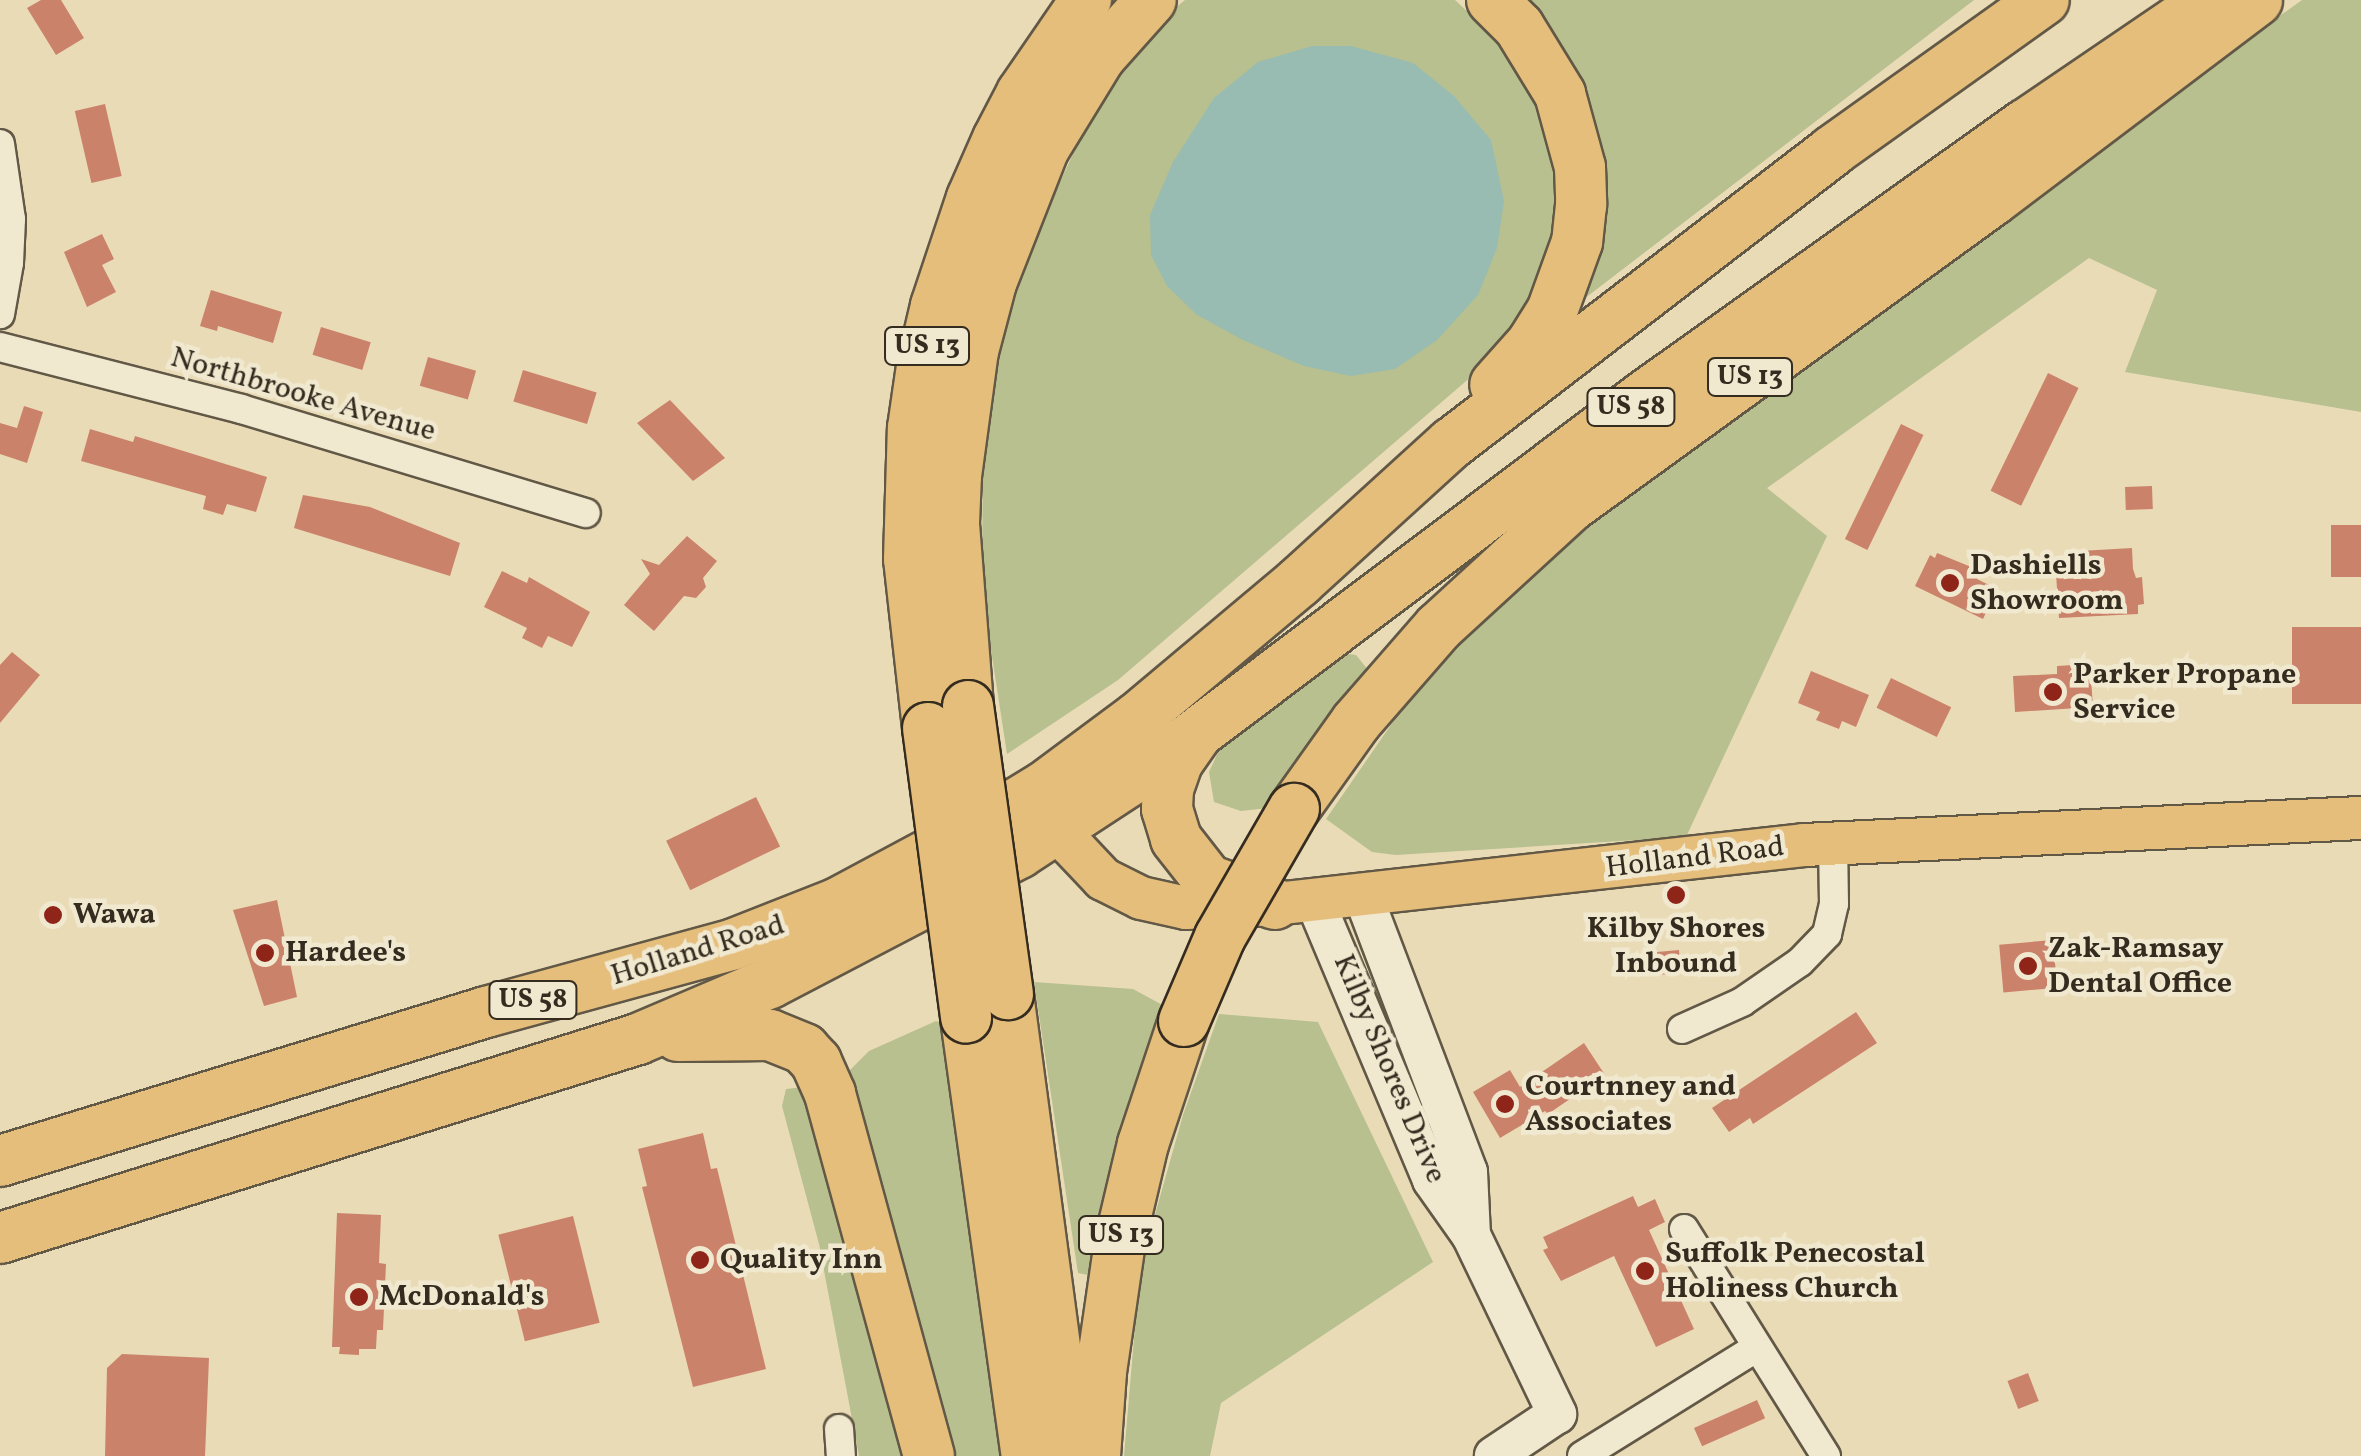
<!DOCTYPE html>
<html>
<head>
<meta charset="utf-8">
<style>
  body { margin:0 }
  #map { position:relative; width:2361px; height:1456px; overflow:hidden; background:#eadbb7; font-family:Vollkorn,serif }
  div>[style] { position:absolute }
  [style*='--x'] { left:calc(var(--x)*1px); top:calc(var(--y)*1px); width:calc(var(--w)*1px); rotate:calc(var(--a)*1deg) }
  .green>* { inset:0; background:#b7c08e }
  .water>* { inset:0; background:#98bbb2 }
  .building>* { inset:0; background:#cb826b; transform-origin:0 0 }
  .roads { filter:drop-shadow(2px 0 #625846) drop-shadow(-2px 0 #625846) drop-shadow(0 2px #625846) drop-shadow(0 -2px #625846) }
  .street>* { height:28px; margin:-14px; padding:0 14px; transform-origin:14px; border-radius:14px; background:#f1e8d0 }
  .secondary>* { height:38px; margin:-19px; padding:0 19px; transform-origin:19px; border-radius:19px; background:#f1e8d0 }
  .primary>* { height:42px; margin:-21px; padding:0 21px; transform-origin:21px; border-radius:21px; background:#e5be7c }
  .highway>* { height:50px; margin:-25px; padding:0 25px; transform-origin:25px; border-radius:25px; background:#e5be7c }
  .bridges { filter:drop-shadow(2px 0 #352c20) drop-shadow(-2px 0 #352c20) drop-shadow(0 2px #352c20) drop-shadow(0 -2px #352c20) }
  .highway-bridge>* { height:50px; margin:-25px; padding:0 25px; transform-origin:25px; border-radius:25px; background:#e5be7c }
  .dots>* { width:28px; height:28px; translate:-50% -50%; box-sizing:border-box; border:5px solid #f1e8d0; border-radius:50% }
  span { translate:-50% -50%; white-space:nowrap; text-align:center; line-height:1.15; -webkit-text-stroke:9px #f1e8d0; paint-order:stroke }
  .shield-label span { padding:2px 8px; background:#f1e8d0; border:2px solid; border-radius:8px; -webkit-text-stroke-width:0 }
  .shield-label { font-size:28px; color:#352c20; font-weight:700 }
  .street-label { font-size:30px; color:#352c20 }
  .poi-label { font-size:30px; color:#352c20; font-weight:700 }
  .left { translate:0 -50%; text-align:left }
</style>
</head>
<body>
<div id="map">
  <div class="green">
    <div style="clip-path:polygon(1185px 0,1455px 0,1519px 60px,1560px 162px,1556px 256px,1515px 332px,1472px 376px,1118px 680px,1007px 754px,982px 591px,983px 442px,1000px 346px,1035px 236px,1086px 126px,1137px 40px)"></div>
    <div style="clip-path:polygon(1523px 0,1974px 0,1580px 302px,1571px 66px,1552px 31px)"></div>
    <div style="clip-path:polygon(2302px 0,2361px 0,2361px 412px,2125px 372px,2157px 290px,2089px 258px,1767px 488px,1827px 536px,1686px 837px,1396px 855px,1372px 852px,1326px 819px,1437px 658px,1642px 475px)"></div>
    <div style="clip-path:polygon(1334px 652px,1356px 655px,1369px 671px,1276px 807px,1241px 811px,1214px 802px,1209px 772px,1219px 750px)"></div>
    <div style="clip-path:polygon(1034px 982px,1133px 989px,1168px 1008px,1098px 1277px,1078px 1273px)"></div>
    <div style="clip-path:polygon(1219px 1014px,1318px 1022px,1433px 1262px,1221px 1403px,1210px 1456px,1124px 1456px,1140px 1268px,1183px 1115px)"></div>
    <div style="clip-path:polygon(936px 1021px,950px 1025px,1008px 1456px,950px 1456px,848px 1072px,869px 1051px)"></div>
    <div style="clip-path:polygon(813px 1086px,911px 1456px,859px 1456px,819px 1244px,782px 1106px,786px 1089px)"></div>
  </div>
  <div class="water">
    <div style="clip-path:polygon(1312px 46px,1351px 46px,1413px 63px,1454px 96px,1491px 140px,1504px 201px,1497px 248px,1478px 295px,1437px 340px,1395px 369px,1351px 376px,1304px 366px,1243px 340px,1197px 315px,1167px 286px,1151px 255px,1150px 215px,1173px 162px,1214px 98px,1258px 62px)"></div>
  </div>
  <div class="building">
    <div style="clip-path:polygon(41px 0,61px 0,84px 38px,56px 55px,27px 8px)"></div>
    <div style="left:105px;top:104px;width:74px;height:31px;rotate:77deg"></div>
    <div style="clip-path:polygon(102px 234px,114px 259px,102px 265px,116px 292px,87px 307px,64px 252px)"></div>
    <div style="clip-path:polygon(211px 290px,282px 312px,273px 343px,218px 326px,217px 331px,200px 326px)"></div>
    <div style="left:321px;top:327px;width:52px;height:29px;rotate:17deg"></div>
    <div style="left:428px;top:357px;width:50px;height:30px;rotate:16deg"></div>
    <div style="left:523px;top:370px;width:77px;height:33px;rotate:17deg"></div>
    <div style="left:2048px;top:373px;width:34px;height:131px;rotate:26deg"></div>
    <div style="clip-path:polygon(670px 400px,725px 458px,693px 481px,637px 423px)"></div>
    <div style="clip-path:polygon(24px 406px,43px 412px,27px 463px,0 454px,0 423px,17px 428px)"></div>
    <div style="left:1901px;top:424px;width:25px;height:128px;rotate:26deg"></div>
    <div style="clip-path:polygon(90px 429px,133px 442px,135px 436px,267px 477px,256px 512px,227px 504px,223px 515px,203px 509px,206px 496px,81px 461px)"></div>
    <div style="left:2152px;top:486px;width:23px;height:27px;rotate:88deg"></div>
    <div style="clip-path:polygon(303px 495px,370px 507px,460px 543px,450px 576px,294px 528px)"></div>
    <div style="left:2361px;top:525px;width:52px;height:30px;rotate:90deg"></div>
    <div style="clip-path:polygon(687px 536px,717px 561px,703px 578px,706px 587px,696px 598px,684px 596px,654px 631px,624px 605px,650px 574px,641px 559px,659px 565px)"></div>
    <div style="clip-path:polygon(2132px 548px,2133px 569px,2136px 578px,2142px 577px,2144px 604px,2138px 605px,2138px 614px,2059px 618px,2056px 574px,2068px 573px,2068px 564px,2081px 563px,2080px 551px)"></div>
    <div style="clip-path:polygon(1937px 553px,1981px 571px,1977px 579px,1997px 589px,1983px 619px,1915px 586px,1930px 555px,1935px 558px)"></div>
    <div style="clip-path:polygon(502px 571px,527px 583px,529px 577px,590px 612px,572px 647px,548px 636px,542px 648px,522px 638px,527px 628px,484px 607px)"></div>
    <div style="left:2361px;top:627px;width:77px;height:69px;rotate:90deg"></div>
    <div style="clip-path:polygon(12px 652px,40px 675px,0 723px,0 665px)"></div>
    <div style="clip-path:polygon(2090px 664px,2093px 707px,2015px 712px,2013px 676px,2057px 674px,2057px 666px)"></div>
    <div style="clip-path:polygon(1811px 671px,1869px 695px,1856px 727px,1842px 721px,1839px 729px,1816px 720px,1820px 712px,1798px 703px)"></div>
    <div style="left:1891px;top:678px;width:67px;height:33px;rotate:26deg"></div>
    <div style="left:756px;top:797px;width:55px;height:100px;rotate:64deg"></div>
    <div style="clip-path:polygon(277px 900px,297px 997px,264px 1006px,233px 910px)"></div>
    <div style="left:2053px;top:940px;width:48px;height:54px;rotate:85deg"></div>
    <div style="left:1679px;top:950px;width:23px;height:36px;rotate:85deg"></div>
    <div style="clip-path:polygon(1856px 1012px,1877px 1043px,1753px 1124px,1750px 1118px,1729px 1132px,1712px 1108px)"></div>
    <div style="clip-path:polygon(1584px 1043px,1605px 1075px,1548px 1114px,1545px 1111px,1500px 1138px,1473px 1092px,1510px 1070px,1520px 1087px)"></div>
    <div style="clip-path:polygon(703px 1133px,711px 1169px,717px 1168px,766px 1369px,693px 1387px,642px 1187px,647px 1186px,638px 1149px)"></div>
    <div style="clip-path:polygon(1633px 1196px,1638px 1207px,1655px 1199px,1665px 1222px,1649px 1230px,1694px 1329px,1656px 1347px,1614px 1256px,1561px 1281px,1543px 1250px,1548px 1248px,1543px 1237px)"></div>
    <div style="clip-path:polygon(337px 1213px,381px 1215px,379px 1263px,386px 1264px,383px 1330px,377px 1330px,376px 1349px,359px 1349px,359px 1355px,339px 1354px,340px 1347px,332px 1347px)"></div>
    <div style="left:573px;top:1216px;width:110px;height:77px;rotate:76deg"></div>
    <div style="clip-path:polygon(122px 1354px,209px 1358px,205px 1456px,105px 1456px,107px 1368px)"></div>
    <div style="left:2028px;top:1373px;width:30px;height:22px;rotate:69deg"></div>
    <div style="left:1757px;top:1400px;width:20px;height:69px;rotate:66deg"></div>
  </div>
  <div class="roads">
    <div class="street">
      <div style="--x:0;--y:144;--w:76;--a:81.7"></div>
      <div style="--x:11;--y:219;--w:44;--a:92.6"></div>
      <div style="--x:9;--y:263;--w:52;--a:100"></div>
      <div style="--x:0;--y:347;--w:249;--a:14.4"></div>
      <div style="--x:241;--y:409;--w:360;--a:16.8"></div>
      <div style="--x:1682;--y:1029;--w:66;--a:-24.2"></div>
      <div style="--x:1742;--y:1002;--w:70;--a:-34.6"></div>
      <div style="--x:1800;--y:962;--w:39;--a:-46"></div>
      <div style="--x:1827;--y:934;--w:31;--a:-77"></div>
      <div style="--x:1834;--y:904;--w:61;--a:-90.9"></div>
      <div style="--x:1684;--y:1229;--w:268;--a:58"></div>
      <div style="--x:839;--y:1429;--w:27;--a:86"></div>
      <div style="--x:1582;--y:1456;--w:205;--a:-31.8"></div>
    </div>
    <div class="secondary">
      <div style="--x:1362;--y:893;--w:298;--a:69.2"></div>
      <div style="--x:1468;--y:1172;--w:63;--a:87.3"></div>
      <div style="--x:1314;--y:899;--w:305;--a:67.2"></div>
      <div style="--x:1432;--y:1180;--w:67;--a:54.7"></div>
      <div style="--x:1471;--y:1235;--w:199;--a:64.3"></div>
      <div style="--x:1557;--y:1414;--w:76;--a:146.3"></div>
    </div>
    <div class="primary">
      <div style="--x:1048;--y:796;--w:54;--a:64.9"></div>
      <div style="--x:1071;--y:845;--w:47;--a:46.7"></div>
      <div style="--x:1103;--y:879;--w:42;--a:26.6"></div>
      <div style="--x:1141;--y:898;--w:46;--a:12.5"></div>
      <div style="--x:1186;--y:908;--w:89;--a:-2.6"></div>
      <div style="--x:1275;--y:904;--w:532;--a:-6.36"></div>
      <div style="--x:1804;--y:845;--w:558;--a:-2.78"></div>
    </div>
    <div class="highway">
      <div style="--x:1492;--y:0;--w:38;--a:45"></div>
      <div style="--x:1519;--y:27;--w:79;--a:58.5"></div>
      <div style="--x:1560;--y:94;--w:76;--a:74.7"></div>
      <div style="--x:1580;--y:167;--w:38;--a:88"></div>
      <div style="--x:1581;--y:205;--w:37;--a:96"></div>
      <div style="--x:1577;--y:242;--w:73;--a:109.9"></div>
      <div style="--x:1552;--y:311;--w:36;--a:122"></div>
      <div style="--x:1533;--y:342;--w:57;--a:131.5"></div>
      <div style="--x:968;--y:706;--w:184;--a:-94.4"></div>
      <div style="--x:954;--y:523;--w:47;--a:-87.6"></div>
      <div style="--x:956;--y:476;--w:126;--a:-82.3"></div>
      <div style="--x:973;--y:351;--w:70;--a:-75.2"></div>
      <div style="--x:991;--y:283;--w:143;--a:-68.6"></div>
      <div style="--x:1043;--y:150;--w:109;--a:-58.5"></div>
      <div style="--x:1100;--y:57;--w:76;--a:-48.2"></div>
      <div style="--x:928;--y:728;--w:170;--a:-96.4"></div>
      <div style="--x:909;--y:559;--w:131;--a:-88.3"></div>
      <div style="--x:913;--y:428;--w:63;--a:-81.7"></div>
      <div style="--x:922;--y:366;--w:62;--a:-76.9"></div>
      <div style="--x:936;--y:306;--w:114;--a:-71.6"></div>
      <div style="--x:972;--y:198;--w:64;--a:-66.2"></div>
      <div style="--x:998;--y:139;--w:52;--a:-62.4"></div>
      <div style="--x:1022;--y:93;--w:113;--a:-55.5"></div>
      <div style="--x:1195;--y:737;--w:32;--a:125"></div>
      <div style="--x:1177;--y:763;--w:28;--a:109"></div>
      <div style="--x:1168;--y:789;--w:20;--a:93"></div>
      <div style="--x:1167;--y:809;--w:31;--a:73"></div>
      <div style="--x:1176;--y:839;--w:52;--a:52"></div>
      <div style="--x:1208;--y:880;--w:71;--a:19.7"></div>
      <div style="--x:1294;--y:809;--w:107;--a:-54.5"></div>
      <div style="--x:1356;--y:722;--w:126;--a:-48.9"></div>
      <div style="--x:1439;--y:627;--w:179;--a:-42.5"></div>
      <div style="--x:1571;--y:506;--w:521;--a:-35.95"></div>
      <div style="--x:1993;--y:200;--w:331;--a:-37.1"></div>
      <div style="--x:1008;--y:994;--w:466;--a:82.4"></div>
      <div style="--x:966;--y:1018;--w:442;--a:82.1"></div>
      <div style="--x:678;--y:1036;--w:92;--a:-0.6"></div>
      <div style="--x:770;--y:1035;--w:37;--a:22"></div>
      <div style="--x:804;--y:1049;--w:18;--a:47"></div>
      <div style="--x:816;--y:1062;--w:35;--a:66"></div>
      <div style="--x:830;--y:1094;--w:375;--a:74.7"></div>
      <div style="--x:0;--y:1161;--w:508;--a:-17.04"></div>
      <div style="--x:486;--y:1012;--w:257;--a:-15.3"></div>
      <div style="--x:734;--y:944;--w:112;--a:-21.5"></div>
      <div style="--x:838;--y:903;--w:144;--a:-28.2"></div>
      <div style="--x:965;--y:835;--w:92;--a:-31.3"></div>
      <div style="--x:1044;--y:787;--w:116;--a:-36.6"></div>
      <div style="--x:1137;--y:718;--w:212;--a:-40"></div>
      <div style="--x:1299;--y:582;--w:207;--a:-42.3"></div>
      <div style="--x:1452;--y:443;--w:479;--a:-37.5"></div>
      <div style="--x:1832;--y:151;--w:260;--a:-35.5"></div>
      <div style="--x:0;--y:1238;--w:668;--a:-17.32"></div>
      <div style="--x:638;--y:1039;--w:143;--a:-23"></div>
      <div style="--x:770;--y:983;--w:281;--a:-27.6"></div>
      <div style="--x:1019;--y:853;--w:177;--a:-33.2"></div>
      <div style="--x:1167;--y:756;--w:600;--a:-37"></div>
      <div style="--x:1646;--y:395;--w:465;--a:-35.5"></div>
      <div style="--x:2025;--y:125;--w:222;--a:-34.2"></div>
      <div style="--x:1095;--y:1456;--w:84;--a:-85.9"></div>
      <div style="--x:1101;--y:1372;--w:132;--a:-81.7"></div>
      <div style="--x:1120;--y:1241;--w:100;--a:-76.7"></div>
      <div style="--x:1143;--y:1144;--w:130;--a:-71.6"></div>
    </div>
  </div>
  <div class="bridges">
    <div class="highway-bridge">
      <div style="--x:968;--y:706;--w:291;--a:82.1"></div>
      <div style="--x:928;--y:728;--w:292;--a:82.5"></div>
      <div style="--x:1184;--y:1021;--w:91;--a:-66.8"></div>
      <div style="--x:1220;--y:937;--w:148;--a:-60"></div>
    </div>
  </div>
  <div class="dots">
    <div style="left:1950px;top:583px;background:#8f2418"></div>
    <div style="left:2053px;top:692px;background:#8f2418"></div>
    <div style="left:1676px;top:895px;background:#8f2418"></div>
    <div style="left:53px;top:915px;background:#8f2418"></div>
    <div style="left:265px;top:953px;background:#8f2418"></div>
    <div style="left:2028px;top:966px;background:#8f2418"></div>
    <div style="left:1505px;top:1104px;background:#8f2418"></div>
    <div style="left:700px;top:1260px;background:#8f2418"></div>
    <div style="left:1645px;top:1271px;background:#8f2418"></div>
    <div style="left:359px;top:1297px;background:#8f2418"></div>
  </div>
  <div class="shield-label">
    <span style="left:927px;top:346px">US 13</span>
    <span style="left:1750px;top:377px">US 13</span>
    <span style="left:1631px;top:407px">US 58</span>
    <span style="left:533px;top:1000px">US 58</span>
    <span style="left:1121px;top:1235px">US 13</span>
  </div>
  <div class="street-label">
    <span style="left:303px;top:395px;rotate:16deg">Northbrooke Avenue</span>
    <span style="left:1695px;top:858px;rotate:-7deg">Holland Road</span>
    <span style="left:698px;top:951px;rotate:-17deg">Holland Road</span>
    <span style="left:1389px;top:1069px;rotate:67deg">Kilby Shores Drive</span>
  </div>
  <div class="poi-label">
    <span class="left" style="left:1970px;top:583px">Dashiells<br>Showroom</span>
    <span class="left" style="left:2073px;top:692px">Parker Propane<br>Service</span>
    <span class="left" style="left:73px;top:915px">Wawa</span>
    <span style="left:1676px;top:946px">Kilby Shores<br>Inbound</span>
    <span class="left" style="left:2048px;top:966px">Zak-Ramsay<br>Dental Office</span>
    <span class="left" style="left:285px;top:953px">Hardee's</span>
    <span class="left" style="left:1525px;top:1104px">Courtnney and<br>Associates</span>
    <span class="left" style="left:1665px;top:1271px">Suffolk Penecostal<br>Holiness Church</span>
    <span class="left" style="left:720px;top:1260px">Quality Inn</span>
    <span class="left" style="left:379px;top:1297px">McDonald's</span>
  </div>
</div>
</body>
</html>
